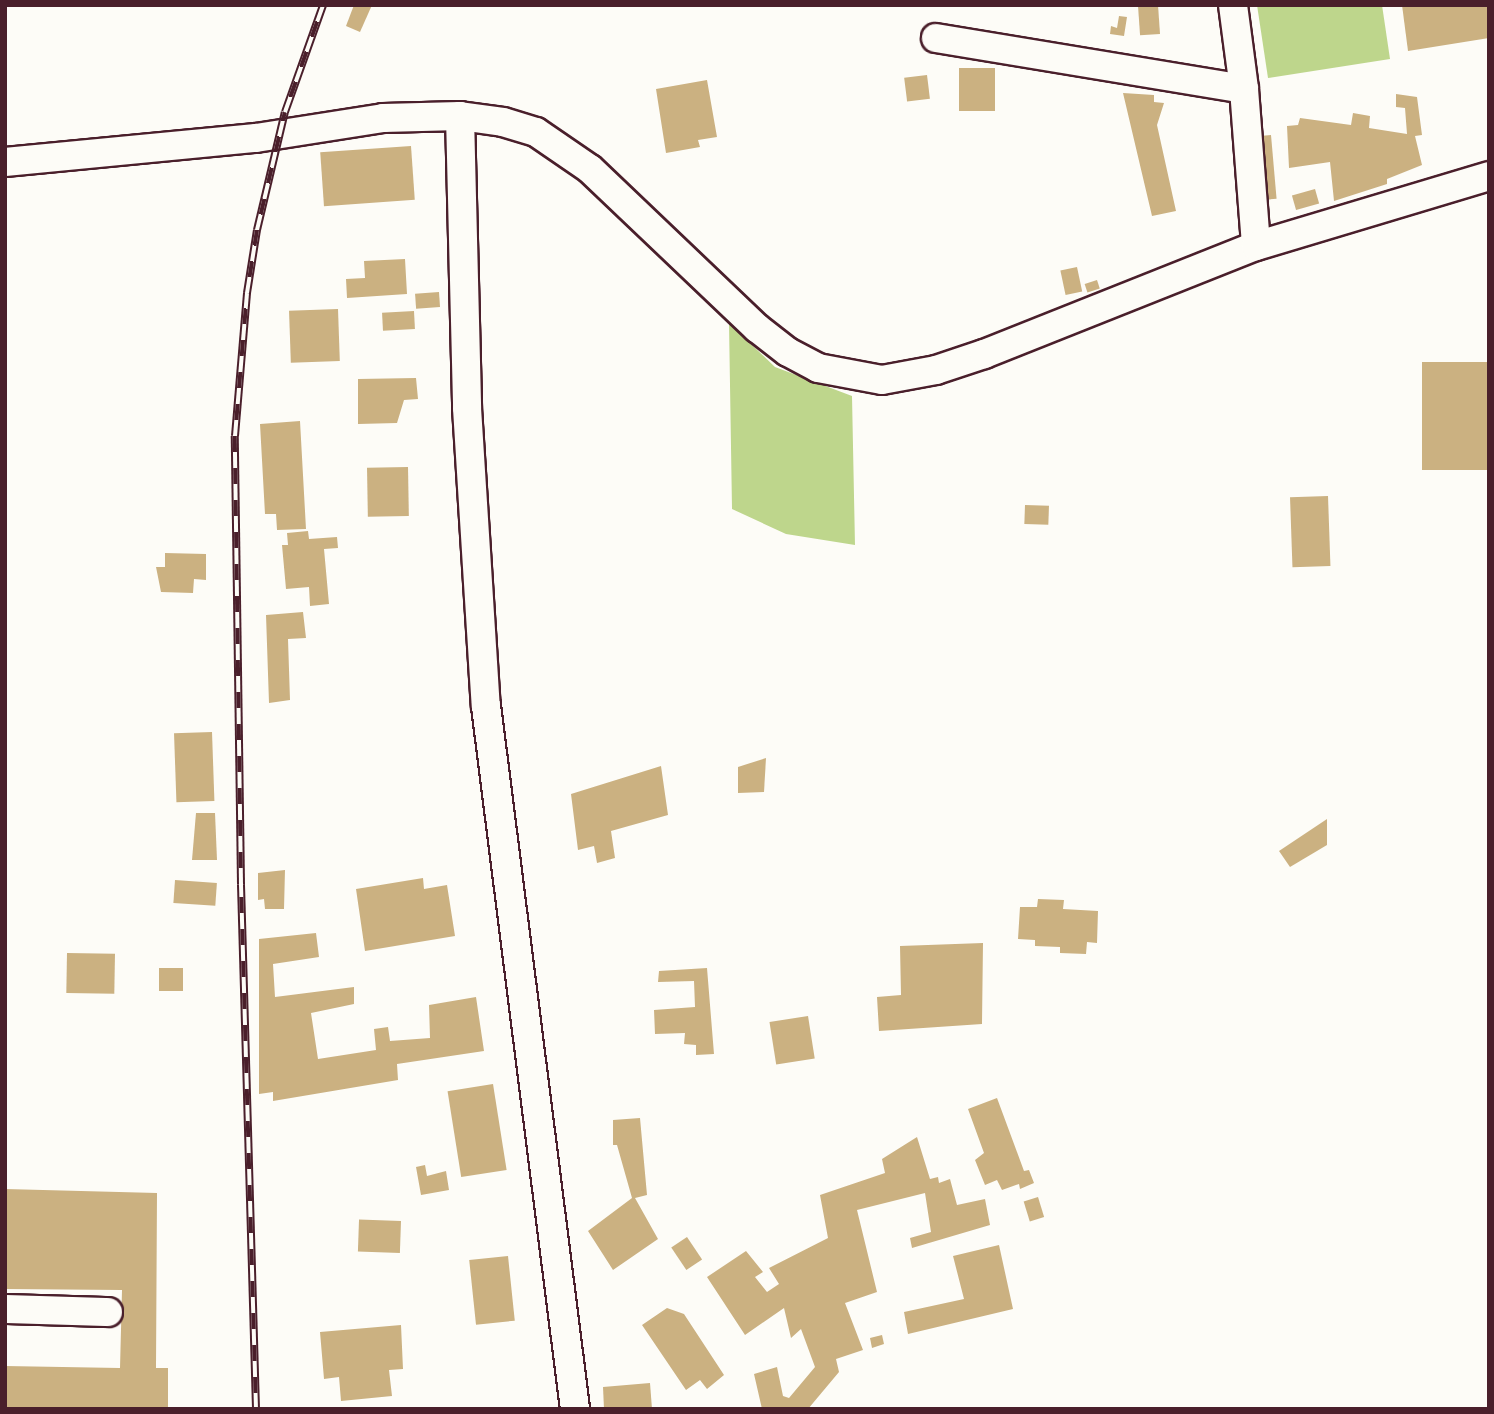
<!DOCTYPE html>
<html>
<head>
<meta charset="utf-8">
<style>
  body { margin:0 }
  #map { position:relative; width:1494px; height:1414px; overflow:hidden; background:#fdfcf7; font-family:"Playpen Sans",sans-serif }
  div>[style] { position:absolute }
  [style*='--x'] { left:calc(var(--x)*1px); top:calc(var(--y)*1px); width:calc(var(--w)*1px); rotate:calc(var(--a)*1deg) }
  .green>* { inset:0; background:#bed68c }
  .building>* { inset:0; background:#cbb181; transform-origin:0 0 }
  .roads { filter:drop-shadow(2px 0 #4a1f2b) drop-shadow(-2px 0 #4a1f2b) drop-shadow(0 2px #4a1f2b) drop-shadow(0 -2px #4a1f2b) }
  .minor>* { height:28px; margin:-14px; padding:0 14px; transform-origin:14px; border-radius:14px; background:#fdfcf7 }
  .rail>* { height:8px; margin-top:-4px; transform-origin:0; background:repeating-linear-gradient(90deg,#fdfcf7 0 16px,#4a1f2b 0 32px); box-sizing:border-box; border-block:2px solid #4a1f2b }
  span { translate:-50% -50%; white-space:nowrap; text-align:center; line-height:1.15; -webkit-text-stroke:6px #fdfcf7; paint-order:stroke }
  .frame { position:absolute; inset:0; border:7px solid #4a1f2b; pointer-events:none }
</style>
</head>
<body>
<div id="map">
  <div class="green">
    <div style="clip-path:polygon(1257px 5px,1382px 5px,1390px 59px,1268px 78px)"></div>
    <div style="clip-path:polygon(729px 323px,775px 367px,852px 396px,855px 545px,786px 534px,732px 509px)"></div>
  </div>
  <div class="building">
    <div style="clip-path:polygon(354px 5px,372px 5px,360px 32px,346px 26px)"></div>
    <div style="left:1158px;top:5px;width:29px;height:20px;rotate:86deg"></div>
    <div style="clip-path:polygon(1402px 5px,1489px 5px,1489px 38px,1408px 51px)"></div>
    <div style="clip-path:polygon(1119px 16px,1127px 17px,1124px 36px,1110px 34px,1111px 26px,1117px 28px)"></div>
    <div style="left:959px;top:68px;width:36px;height:43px"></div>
    <div style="left:927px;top:75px;width:24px;height:23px;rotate:83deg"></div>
    <div style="clip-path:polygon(707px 80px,717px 137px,698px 140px,700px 147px,666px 153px,656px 89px)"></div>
    <div style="clip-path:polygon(1123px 93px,1154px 95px,1154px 102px,1164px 103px,1157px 125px,1176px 211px,1152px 216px)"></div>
    <div style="clip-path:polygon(1396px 94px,1417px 97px,1422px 135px,1415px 136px,1422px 165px,1387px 179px,1387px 184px,1334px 201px,1330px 162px,1289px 168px,1287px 126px,1298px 125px,1300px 118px,1351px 125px,1353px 113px,1370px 116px,1369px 128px,1407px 134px,1405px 108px,1396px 107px)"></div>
    <div style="left:1271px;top:135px;width:64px;height:14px;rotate:85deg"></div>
    <div style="left:411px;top:146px;width:54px;height:91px;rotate:86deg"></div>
    <div style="left:1315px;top:189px;width:15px;height:24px;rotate:74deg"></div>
    <div style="clip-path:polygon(405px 259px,407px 294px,347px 298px,346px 279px,365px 278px,364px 261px)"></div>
    <div style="left:1077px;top:267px;width:25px;height:17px;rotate:78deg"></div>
    <div style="left:1097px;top:280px;width:9px;height:13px;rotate:72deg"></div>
    <div style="left:439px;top:292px;width:15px;height:24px;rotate:86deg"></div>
    <div style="left:338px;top:309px;width:52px;height:49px;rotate:88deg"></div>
    <div style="left:414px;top:311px;width:18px;height:32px;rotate:87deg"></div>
    <div style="left:1489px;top:362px;width:108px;height:67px;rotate:90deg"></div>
    <div style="clip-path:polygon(416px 378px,418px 399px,404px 400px,397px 423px,358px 424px,358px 379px)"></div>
    <div style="clip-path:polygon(300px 421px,306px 529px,277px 530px,276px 514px,265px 514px,260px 424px)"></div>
    <div style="left:408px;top:467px;width:49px;height:41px;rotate:89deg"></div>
    <div style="left:1328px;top:496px;width:70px;height:38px;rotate:88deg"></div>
    <div style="left:1025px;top:505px;width:24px;height:19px;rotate:2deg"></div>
    <div style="clip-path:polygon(308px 531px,309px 539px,337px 537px,338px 548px,324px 549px,329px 604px,310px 606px,309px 587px,286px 589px,282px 545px,288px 545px,287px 533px)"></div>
    <div style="clip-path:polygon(165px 553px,206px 554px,206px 580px,194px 579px,193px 593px,161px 592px,156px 567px,165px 567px)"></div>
    <div style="clip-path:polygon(303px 612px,306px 638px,288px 639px,290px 700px,269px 703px,266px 615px)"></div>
    <div style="left:212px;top:732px;width:69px;height:38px;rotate:88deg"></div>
    <div style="clip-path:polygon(766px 758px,764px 792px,738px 793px,738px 767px)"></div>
    <div style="clip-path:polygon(661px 766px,668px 815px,611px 831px,615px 858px,597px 863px,594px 846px,578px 850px,571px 794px)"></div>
    <div style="clip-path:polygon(196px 813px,215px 813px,217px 860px,192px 860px)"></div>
    <div style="clip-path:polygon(1327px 819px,1327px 845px,1290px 867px,1279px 851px)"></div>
    <div style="clip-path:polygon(285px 870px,284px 909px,265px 909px,264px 899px,258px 900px,258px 873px)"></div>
    <div style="clip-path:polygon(423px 878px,424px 889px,447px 885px,455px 936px,365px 951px,356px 889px)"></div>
    <div style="left:175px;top:880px;width:42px;height:23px;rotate:4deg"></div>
    <div style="clip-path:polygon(1038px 899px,1064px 900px,1063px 909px,1098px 911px,1097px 943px,1087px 942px,1086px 954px,1060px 953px,1060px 947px,1035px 946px,1035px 940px,1018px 939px,1020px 907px,1037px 907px)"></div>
    <div style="clip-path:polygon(316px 933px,319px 957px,273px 964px,275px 997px,354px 987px,354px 1004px,311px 1013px,318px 1059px,376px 1050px,374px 1029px,388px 1027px,390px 1041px,430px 1038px,429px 1005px,476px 997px,484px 1051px,397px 1064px,398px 1080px,273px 1101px,273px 1092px,259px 1094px,259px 939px)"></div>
    <div style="clip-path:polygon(983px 943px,982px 1024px,879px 1031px,877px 997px,901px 995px,900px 946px)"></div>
    <div style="left:67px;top:953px;width:48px;height:40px;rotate:1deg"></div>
    <div style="left:159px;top:968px;width:24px;height:23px"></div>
    <div style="clip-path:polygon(707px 968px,714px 1054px,696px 1055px,696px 1045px,684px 1044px,685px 1033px,655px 1034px,654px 1010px,695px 1007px,694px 981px,658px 982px,659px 971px)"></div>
    <div style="left:808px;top:1016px;width:43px;height:39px;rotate:81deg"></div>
    <div style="left:493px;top:1084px;width:87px;height:46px;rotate:81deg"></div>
    <div style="clip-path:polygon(997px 1098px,1024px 1171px,1029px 1170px,1034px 1183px,1020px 1189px,1019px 1184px,1002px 1190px,997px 1180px,985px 1185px,975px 1160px,984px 1153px,968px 1109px)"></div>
    <div style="clip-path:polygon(640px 1118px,647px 1195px,635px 1198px,658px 1239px,613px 1270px,588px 1231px,632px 1198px,617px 1145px,613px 1145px,613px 1120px)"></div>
    <div style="clip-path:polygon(917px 1137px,930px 1179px,938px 1177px,939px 1183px,950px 1179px,957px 1205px,985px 1199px,990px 1225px,912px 1248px,910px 1238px,931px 1232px,925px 1193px,857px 1210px,877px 1292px,845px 1303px,863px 1350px,836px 1359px,839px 1372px,808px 1409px,762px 1409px,754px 1374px,777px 1367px,783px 1396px,789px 1398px,815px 1367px,801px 1329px,791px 1338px,784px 1308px,745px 1335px,707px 1277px,746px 1251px,763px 1272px,755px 1277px,767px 1292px,779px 1284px,769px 1268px,828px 1238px,820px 1195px,885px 1173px,882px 1159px)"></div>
    <div style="clip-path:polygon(425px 1165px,427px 1176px,446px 1171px,449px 1190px,421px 1195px,416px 1167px)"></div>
    <div style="clip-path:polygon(5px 1189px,157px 1193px,156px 1368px,168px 1368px,168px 1409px,5px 1409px,5px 1366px,120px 1368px,122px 1290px,5px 1289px)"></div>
    <div style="left:1038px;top:1197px;width:21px;height:15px;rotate:73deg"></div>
    <div style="left:401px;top:1221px;width:32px;height:42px;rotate:92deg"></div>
    <div style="left:687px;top:1237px;width:27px;height:19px;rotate:56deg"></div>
    <div style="clip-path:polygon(999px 1245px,1013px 1309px,908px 1334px,904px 1312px,964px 1299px,953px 1256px)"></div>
    <div style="left:508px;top:1256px;width:65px;height:39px;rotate:84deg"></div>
    <div style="clip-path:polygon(667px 1308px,684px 1314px,724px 1375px,707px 1389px,700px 1380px,686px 1390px,642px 1325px)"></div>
    <div style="clip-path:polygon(401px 1325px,403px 1369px,389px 1370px,392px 1396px,341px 1401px,339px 1377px,324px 1379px,320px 1332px)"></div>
    <div style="clip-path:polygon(882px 1335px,884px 1344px,872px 1348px,870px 1338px)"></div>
    <div style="clip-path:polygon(650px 1383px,652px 1409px,604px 1409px,603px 1387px)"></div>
  </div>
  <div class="roads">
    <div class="minor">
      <div style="--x:1233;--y:5;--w:85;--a:82.5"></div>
      <div style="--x:1244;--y:89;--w:157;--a:85.6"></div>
      <div style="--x:936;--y:38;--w:312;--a:9.4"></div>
      <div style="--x:460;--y:116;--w:292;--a:88.6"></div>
      <div style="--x:467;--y:408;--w:299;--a:86.4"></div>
      <div style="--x:486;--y:706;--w:709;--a:82.78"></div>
      <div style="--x:5;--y:162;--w:252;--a:-5.5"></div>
      <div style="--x:256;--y:138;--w:129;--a:-8.9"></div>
      <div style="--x:383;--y:118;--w:77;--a:-1.5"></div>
      <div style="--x:460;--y:116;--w:43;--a:7.9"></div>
      <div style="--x:503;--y:122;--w:34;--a:17"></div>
      <div style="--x:536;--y:132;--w:65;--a:34.4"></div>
      <div style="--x:590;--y:169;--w:231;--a:43.6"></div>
      <div style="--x:757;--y:328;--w:39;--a:38"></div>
      <div style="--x:788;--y:352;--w:34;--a:28"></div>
      <div style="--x:818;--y:368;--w:65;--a:10.6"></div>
      <div style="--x:882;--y:380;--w:55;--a:-10.5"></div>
      <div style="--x:936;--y:370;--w:51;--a:-18.4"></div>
      <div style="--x:984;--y:354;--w:293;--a:-21.7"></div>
      <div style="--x:1256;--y:246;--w:243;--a:-16.7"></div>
      <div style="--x:5;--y:1309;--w:103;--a:1.7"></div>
    </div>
  </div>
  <div class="rail">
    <div style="--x:256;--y:1409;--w:525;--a:-91.64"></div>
    <div style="--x:241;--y:884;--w:448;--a:-90.8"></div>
    <div style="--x:235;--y:436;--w:144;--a:-85.2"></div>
    <div style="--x:247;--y:293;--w:64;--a:-81"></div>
    <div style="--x:257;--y:230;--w:121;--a:-76.7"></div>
    <div style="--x:285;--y:112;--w:114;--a:-70.4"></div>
  </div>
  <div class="frame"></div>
</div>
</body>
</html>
